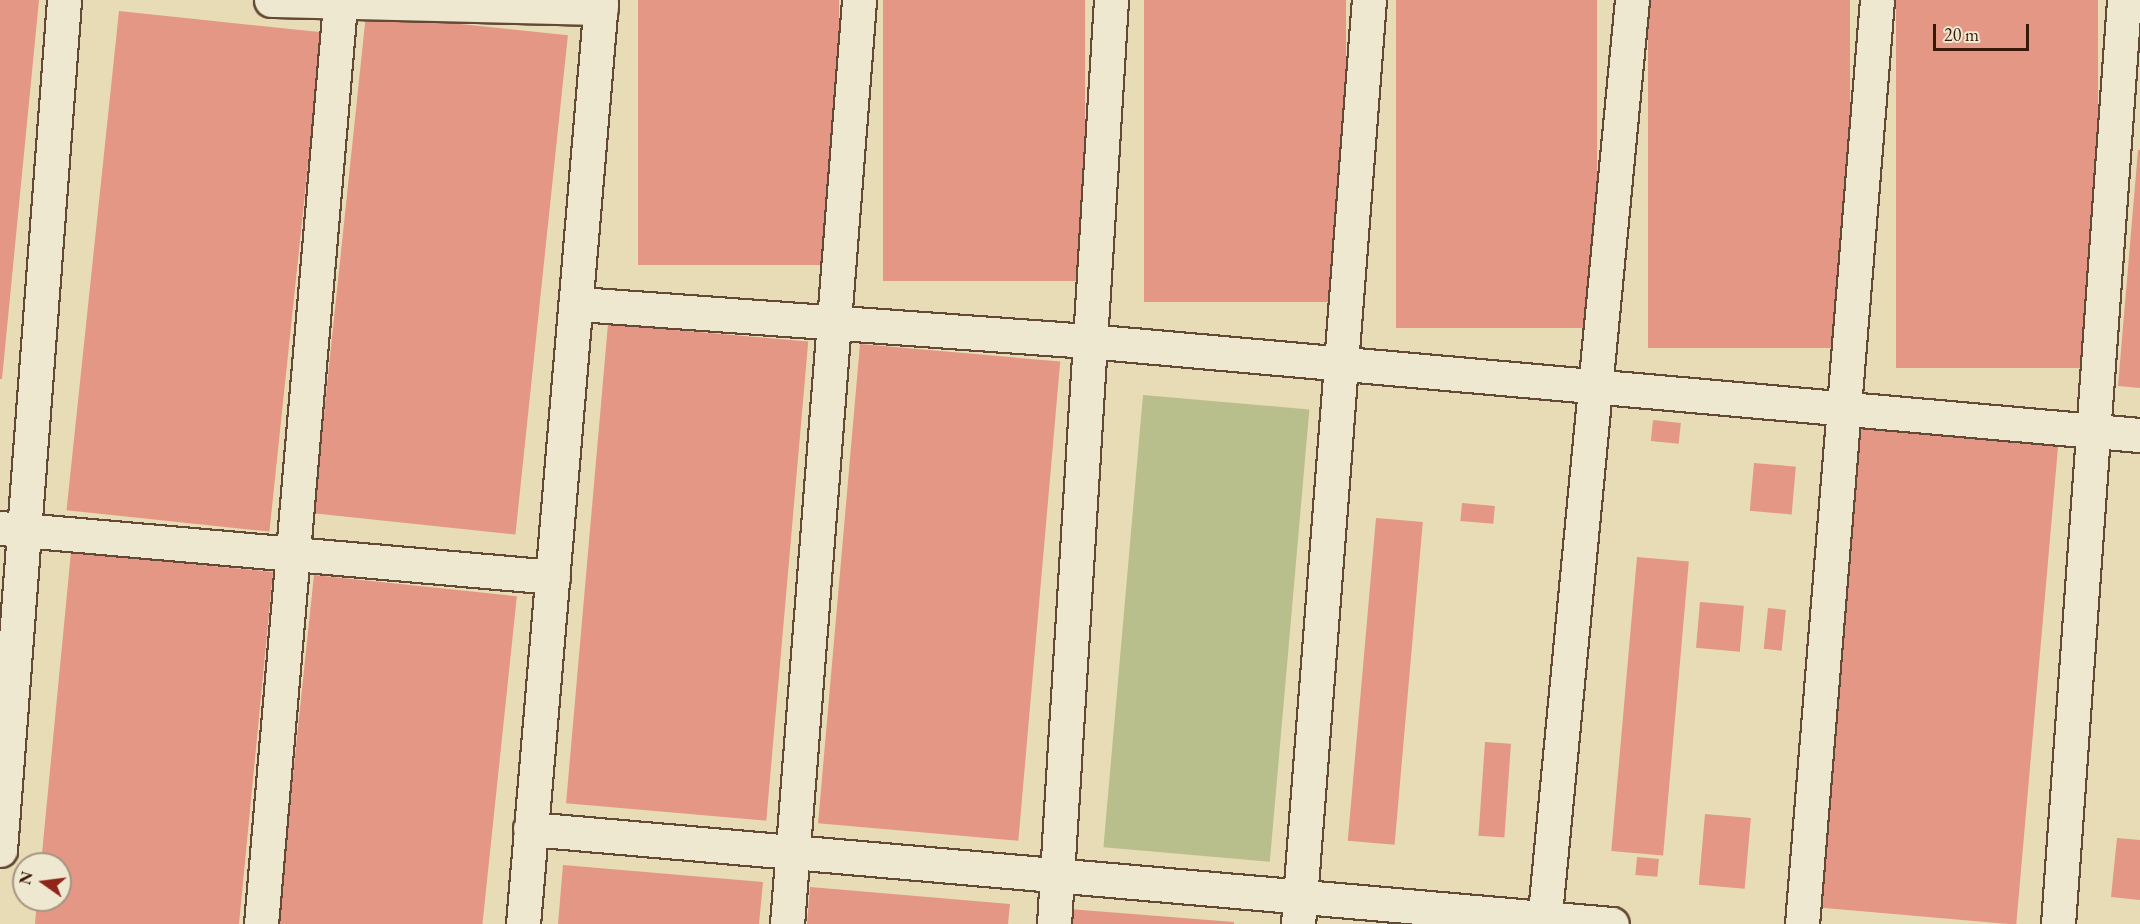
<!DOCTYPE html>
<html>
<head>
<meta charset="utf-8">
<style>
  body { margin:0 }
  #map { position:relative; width:2140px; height:924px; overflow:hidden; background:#e7dcb6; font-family:"EB Garamond",serif }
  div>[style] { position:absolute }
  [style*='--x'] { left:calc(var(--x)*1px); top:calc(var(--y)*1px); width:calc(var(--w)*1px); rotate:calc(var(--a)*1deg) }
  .green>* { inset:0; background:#b8bf8c; transform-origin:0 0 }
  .building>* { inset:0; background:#e49784; transform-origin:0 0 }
  .roads { filter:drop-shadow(2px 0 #644934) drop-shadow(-2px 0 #644934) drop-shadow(0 2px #644934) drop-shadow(0 -2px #644934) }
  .street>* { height:33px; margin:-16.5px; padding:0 16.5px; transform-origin:16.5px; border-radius:16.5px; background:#efe8d0 }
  span { translate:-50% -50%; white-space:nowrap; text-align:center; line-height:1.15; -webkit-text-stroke:4.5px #efe8d0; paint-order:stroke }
  .north { position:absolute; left:12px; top:852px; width:60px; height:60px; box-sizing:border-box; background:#efe8d0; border:2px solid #a69580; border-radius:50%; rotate:284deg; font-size:16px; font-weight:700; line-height:24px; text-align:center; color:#381808 }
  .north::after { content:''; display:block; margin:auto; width:21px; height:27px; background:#8f2418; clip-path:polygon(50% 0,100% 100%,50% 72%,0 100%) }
  .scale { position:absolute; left:1933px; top:24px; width:96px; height:27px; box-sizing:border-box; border:3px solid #381808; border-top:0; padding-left:8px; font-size:18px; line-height:21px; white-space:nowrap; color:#381808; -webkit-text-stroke:4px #efe8d0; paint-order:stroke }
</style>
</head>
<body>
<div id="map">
  <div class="green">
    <div style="left:1143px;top:395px;width:167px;height:454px;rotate:5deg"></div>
  </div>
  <div class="building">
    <div style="clip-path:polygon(0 0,39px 0,2px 379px,0 379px)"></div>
    <div style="left:638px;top:0;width:201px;height:265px"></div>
    <div style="left:883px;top:0;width:202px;height:281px"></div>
    <div style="left:1144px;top:0;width:202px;height:302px"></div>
    <div style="left:1396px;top:0;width:201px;height:328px"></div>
    <div style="left:1648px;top:0;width:202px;height:348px"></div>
    <div style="left:1896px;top:0;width:202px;height:368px"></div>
    <div style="left:119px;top:11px;width:204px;height:502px;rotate:6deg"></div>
    <div style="left:366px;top:14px;width:203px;height:502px;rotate:6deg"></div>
    <div style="clip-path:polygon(2138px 150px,2140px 150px,2140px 388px,2118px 386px)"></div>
    <div style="left:608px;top:324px;width:201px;height:481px;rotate:5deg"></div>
    <div style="left:860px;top:344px;width:201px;height:481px;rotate:5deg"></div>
    <div style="left:1653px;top:420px;width:28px;height:21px;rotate:6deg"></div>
    <div style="left:1858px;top:427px;width:201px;height:482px;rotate:5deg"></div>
    <div style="left:1754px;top:463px;width:42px;height:48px;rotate:5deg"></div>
    <div style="left:1462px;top:503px;width:33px;height:18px;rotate:5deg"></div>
    <div style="left:1376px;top:518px;width:47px;height:324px;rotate:5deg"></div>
    <div style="clip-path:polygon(71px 552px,273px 572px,239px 924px,35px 924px,37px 900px,60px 900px,60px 864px,41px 864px)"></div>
    <div style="left:1637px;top:557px;width:52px;height:295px;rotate:5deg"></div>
    <div style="left:314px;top:575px;width:204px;height:351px;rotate:6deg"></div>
    <div style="left:1700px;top:602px;width:44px;height:46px;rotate:5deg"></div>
    <div style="left:1768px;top:608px;width:18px;height:41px;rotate:6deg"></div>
    <div style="left:1485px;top:742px;width:26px;height:94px;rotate:4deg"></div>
    <div style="left:1705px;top:814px;width:46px;height:71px;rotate:5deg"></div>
    <div style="clip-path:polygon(2117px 838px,2140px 840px,2140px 900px,2111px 897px)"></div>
    <div style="left:1637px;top:857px;width:22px;height:18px;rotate:5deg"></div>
    <div style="clip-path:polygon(563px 865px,763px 882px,759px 924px,558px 924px)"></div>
    <div style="clip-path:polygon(810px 887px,1010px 904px,1008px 924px,807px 924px)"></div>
    <div style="clip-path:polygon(1069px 909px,1234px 922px,1234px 924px,1068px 924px)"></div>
  </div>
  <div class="roads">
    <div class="street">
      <div style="--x:271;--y:0;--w:330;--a:1.4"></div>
      <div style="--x:579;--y:304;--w:510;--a:4.16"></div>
      <div style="--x:1088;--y:341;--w:1056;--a:5.11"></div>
      <div style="--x:0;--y:528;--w:555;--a:5.06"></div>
      <div style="--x:530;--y:829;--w:1086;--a:5.02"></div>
      <div style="--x:0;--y:850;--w:852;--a:-85.69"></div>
      <div style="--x:261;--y:924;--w:923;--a:-85.09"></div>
      <div style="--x:523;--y:924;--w:927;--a:-85.17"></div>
      <div style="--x:787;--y:924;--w:927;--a:-85.54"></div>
      <div style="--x:1054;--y:924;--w:926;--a:-86.47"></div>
      <div style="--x:1298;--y:924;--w:927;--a:-85.61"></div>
      <div style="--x:1544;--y:924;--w:928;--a:-84.56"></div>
      <div style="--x:1802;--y:924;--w:927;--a:-85.36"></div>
      <div style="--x:2058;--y:924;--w:926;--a:-85.91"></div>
    </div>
  </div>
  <div class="north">N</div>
  <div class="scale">20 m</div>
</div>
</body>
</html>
